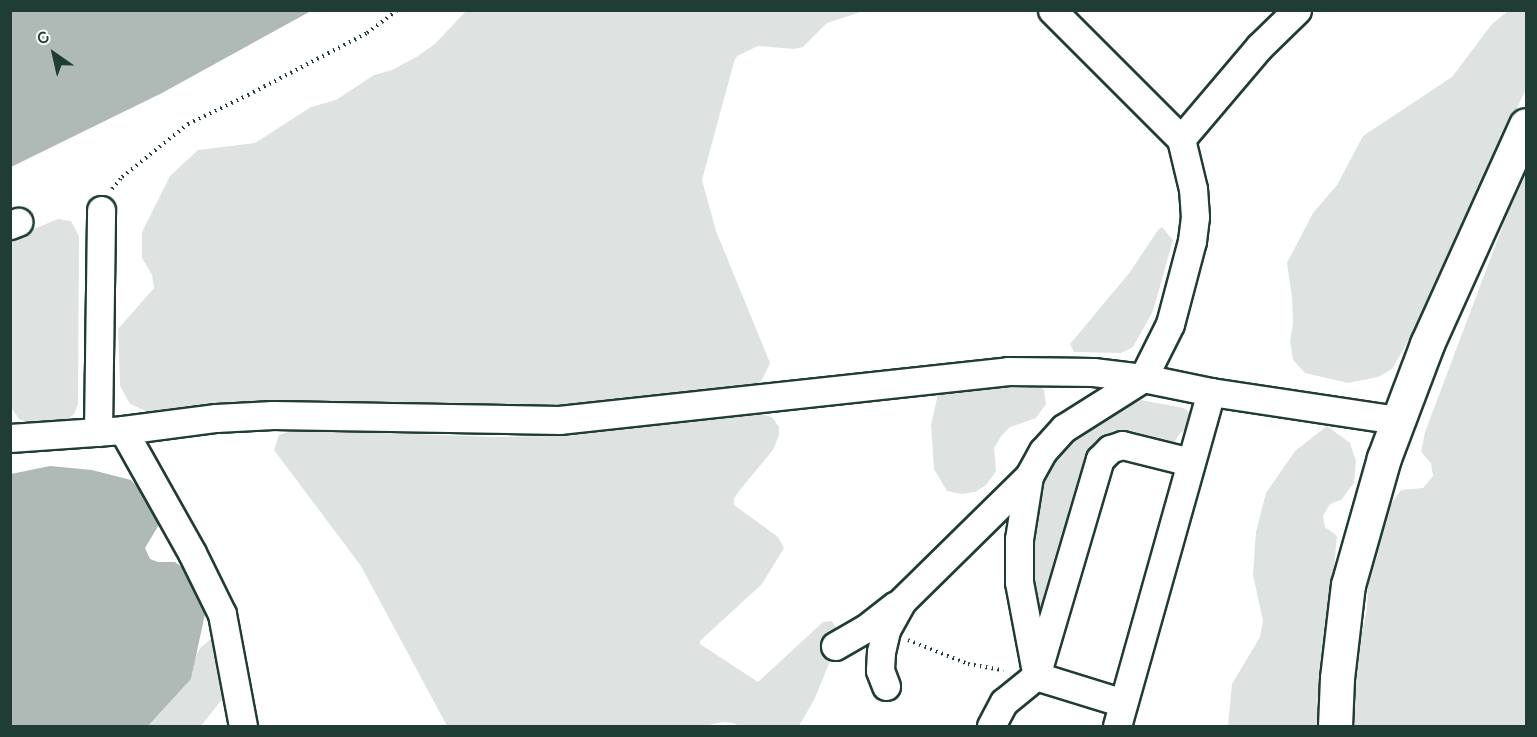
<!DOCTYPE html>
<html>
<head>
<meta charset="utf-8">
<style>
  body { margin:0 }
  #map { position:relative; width:1537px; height:737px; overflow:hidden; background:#fff; font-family:"Balsamiq Sans",sans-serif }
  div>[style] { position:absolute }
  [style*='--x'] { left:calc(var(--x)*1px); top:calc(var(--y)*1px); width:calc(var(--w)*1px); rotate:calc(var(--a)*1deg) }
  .green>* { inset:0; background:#dee3e2 }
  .water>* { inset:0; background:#afbab7 }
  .path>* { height:4px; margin-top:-2px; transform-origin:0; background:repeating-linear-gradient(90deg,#1f3d34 0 1.5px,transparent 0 6px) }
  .roads { filter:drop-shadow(2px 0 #1f3d34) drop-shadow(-2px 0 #1f3d34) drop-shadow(0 2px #1f3d34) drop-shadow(0 -2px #1f3d34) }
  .minor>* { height:27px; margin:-13.5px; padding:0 13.5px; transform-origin:13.5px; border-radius:13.5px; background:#fff }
  .major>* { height:33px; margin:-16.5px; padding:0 16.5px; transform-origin:16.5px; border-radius:16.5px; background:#fff }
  span { translate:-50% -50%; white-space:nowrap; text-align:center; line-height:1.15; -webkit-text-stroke:4.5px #fff; paint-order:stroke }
  .frame { position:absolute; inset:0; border:12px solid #1f3d34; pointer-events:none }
  .north { position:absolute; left:24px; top:24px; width:60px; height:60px; -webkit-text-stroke:4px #fff; paint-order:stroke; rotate:326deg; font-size:16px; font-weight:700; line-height:24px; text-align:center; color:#1f3d34 }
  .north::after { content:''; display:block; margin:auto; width:21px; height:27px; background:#1f3d34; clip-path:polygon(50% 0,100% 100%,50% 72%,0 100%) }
</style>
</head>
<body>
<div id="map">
  <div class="green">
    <div style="clip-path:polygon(466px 11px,864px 11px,827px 23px,803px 47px,794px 49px,758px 46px,737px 56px,734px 62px,702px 180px,716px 231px,770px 363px,762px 380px,756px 385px,564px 407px,278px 402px,222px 403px,148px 412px,130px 404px,120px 386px,118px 329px,154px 288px,152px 275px,142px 258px,142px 232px,170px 176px,198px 150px,255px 143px,311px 107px,336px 100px,374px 75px,392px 70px,418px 56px,435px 44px)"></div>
    <div style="clip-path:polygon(1508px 11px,1526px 11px,1526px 89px,1412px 334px,1392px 369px,1378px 377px,1348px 383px,1305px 373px,1293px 360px,1290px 341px,1293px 323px,1292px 297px,1287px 263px,1313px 213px,1337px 185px,1363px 136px,1452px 77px,1492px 24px)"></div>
    <div style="clip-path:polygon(1526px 164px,1526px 726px,1350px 726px,1352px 679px,1367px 609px,1368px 568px,1377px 532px,1388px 508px,1401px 490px,1423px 488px,1433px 476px,1431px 463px,1421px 452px,1425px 432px)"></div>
    <div style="clip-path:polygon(58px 219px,71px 221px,79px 236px,78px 404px,74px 414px,65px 422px,29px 423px,19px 419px,11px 407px,10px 239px)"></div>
    <div style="clip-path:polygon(1162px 227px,1173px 240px,1153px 311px,1133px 347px,1121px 353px,1074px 352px,1070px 344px,1130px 272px,1158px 230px)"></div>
    <div style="clip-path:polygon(1036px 383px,1044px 390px,1046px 404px,1036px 418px,1010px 427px,1002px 435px,994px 448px,996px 471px,986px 485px,975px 492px,962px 494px,947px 491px,934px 469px,931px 425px,938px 394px,948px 387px)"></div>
    <div style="clip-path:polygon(1141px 400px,1184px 408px,1193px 416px,1191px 427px,1180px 433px,1173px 445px,1119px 438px,1043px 620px,1034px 616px,1030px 537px,1039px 478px,1069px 435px,1120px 404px)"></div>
    <div style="clip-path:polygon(761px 414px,772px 417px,779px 427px,779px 435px,773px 450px,739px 491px,734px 499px,734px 505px,778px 537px,784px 548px,762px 584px,700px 641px,700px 644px,758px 682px,823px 622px,832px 621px,838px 631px,830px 648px,831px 659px,814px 700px,799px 726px,739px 726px,733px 723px,722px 722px,705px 726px,447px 726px,361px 566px,274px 450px,279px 435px,294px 430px,496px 437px,555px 436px)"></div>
    <div style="clip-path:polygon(1327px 426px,1350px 443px,1356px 461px,1354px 483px,1341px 500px,1330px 504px,1323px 516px,1325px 527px,1337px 536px,1320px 726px,1228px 726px,1232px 684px,1260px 637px,1263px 621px,1253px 575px,1256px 532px,1266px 493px,1295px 451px)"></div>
    <div style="clip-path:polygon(211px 639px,218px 641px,224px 697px,201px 726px,148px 726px,191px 679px,196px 655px,201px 647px)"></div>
  </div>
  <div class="water">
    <div style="clip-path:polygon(11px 10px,311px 10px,311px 11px,162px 93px,11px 167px)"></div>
    <div style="clip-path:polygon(50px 466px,92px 470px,131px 480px,159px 510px,160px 523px,145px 548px,150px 559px,158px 562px,175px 562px,183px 568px,205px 614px,191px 679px,148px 726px,11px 726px,11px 474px)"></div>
  </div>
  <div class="path">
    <div style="--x:112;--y:189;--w:16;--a:-50"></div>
    <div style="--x:122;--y:177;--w:85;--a:-38.8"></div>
    <div style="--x:188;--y:124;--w:67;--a:-25.8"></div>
    <div style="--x:248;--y:95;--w:134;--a:-27.5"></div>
    <div style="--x:367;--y:33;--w:38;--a:-37"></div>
    <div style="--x:908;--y:640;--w:65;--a:21.8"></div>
    <div style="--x:968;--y:664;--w:36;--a:10"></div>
  </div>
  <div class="roads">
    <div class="minor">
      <div style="--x:1052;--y:10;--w:182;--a:45"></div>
      <div style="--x:10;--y:225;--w:9;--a:-21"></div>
      <div style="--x:123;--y:430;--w:141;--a:60.7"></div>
      <div style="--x:192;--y:553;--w:68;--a:63.8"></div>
      <div style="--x:222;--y:614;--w:114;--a:79.4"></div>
      <div style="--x:98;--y:432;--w:222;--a:-89.2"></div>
      <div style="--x:10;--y:438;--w:113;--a:-4"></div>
      <div style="--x:123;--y:430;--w:94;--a:-7.4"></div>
      <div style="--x:216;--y:418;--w:57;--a:-3"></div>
      <div style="--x:273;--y:415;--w:286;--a:1"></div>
      <div style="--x:559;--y:420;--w:452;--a:-6.2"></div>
      <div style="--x:1008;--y:371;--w:85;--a:0.7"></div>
      <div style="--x:1093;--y:372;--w:50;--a:6.8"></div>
      <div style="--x:1143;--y:378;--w:69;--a:11.6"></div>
      <div style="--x:1211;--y:392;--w:187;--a:8.6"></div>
      <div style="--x:1029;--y:476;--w:64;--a:99"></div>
      <div style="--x:1019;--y:539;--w:43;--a:90"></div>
      <div style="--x:1019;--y:582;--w:92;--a:79.3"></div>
      <div style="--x:835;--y:646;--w:34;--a:-30"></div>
      <div style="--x:865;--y:629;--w:39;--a:-38"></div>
      <div style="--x:1036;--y:676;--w:91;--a:17.2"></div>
      <div style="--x:886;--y:686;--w:17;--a:-111"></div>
      <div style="--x:880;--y:670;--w:18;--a:-87"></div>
      <div style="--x:881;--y:652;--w:23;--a:-77"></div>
      <div style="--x:886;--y:630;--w:33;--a:-61"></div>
      <div style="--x:902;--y:601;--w:178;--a:-44.5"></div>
      <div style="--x:1029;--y:476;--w:29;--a:-61"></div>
      <div style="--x:1043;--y:451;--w:31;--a:-48"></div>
      <div style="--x:1064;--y:428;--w:93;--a:-32.3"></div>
      <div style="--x:1143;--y:378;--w:60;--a:-63.4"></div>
      <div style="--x:1170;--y:324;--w:86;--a:-75.2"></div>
      <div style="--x:1192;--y:241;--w:24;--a:-83"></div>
      <div style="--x:1195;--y:217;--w:28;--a:-94"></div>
      <div style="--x:1193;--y:189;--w:51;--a:-103.5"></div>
      <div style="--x:1181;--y:139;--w:121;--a:-49.7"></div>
      <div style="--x:1259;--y:47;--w:53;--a:-44.2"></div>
      <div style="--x:991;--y:726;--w:27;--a:-62"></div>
      <div style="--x:1004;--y:702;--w:41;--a:-39.1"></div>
      <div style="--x:1036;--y:676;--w:226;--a:-73.6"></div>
      <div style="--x:1100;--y:459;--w:14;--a:-45"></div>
      <div style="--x:1110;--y:449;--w:13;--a:-18"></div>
      <div style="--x:1122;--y:445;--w:70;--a:14"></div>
      <div style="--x:1117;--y:726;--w:347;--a:-74.3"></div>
    </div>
    <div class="major">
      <div style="--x:1335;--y:726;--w:48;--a:-87.6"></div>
      <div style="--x:1337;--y:678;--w:94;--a:-83.3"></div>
      <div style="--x:1348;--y:585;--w:132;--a:-74.2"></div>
      <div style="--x:1384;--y:458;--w:122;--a:-69.3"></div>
      <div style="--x:1427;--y:344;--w:240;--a:-65.7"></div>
    </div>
  </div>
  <div class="frame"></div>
  <div class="north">С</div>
</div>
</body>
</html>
